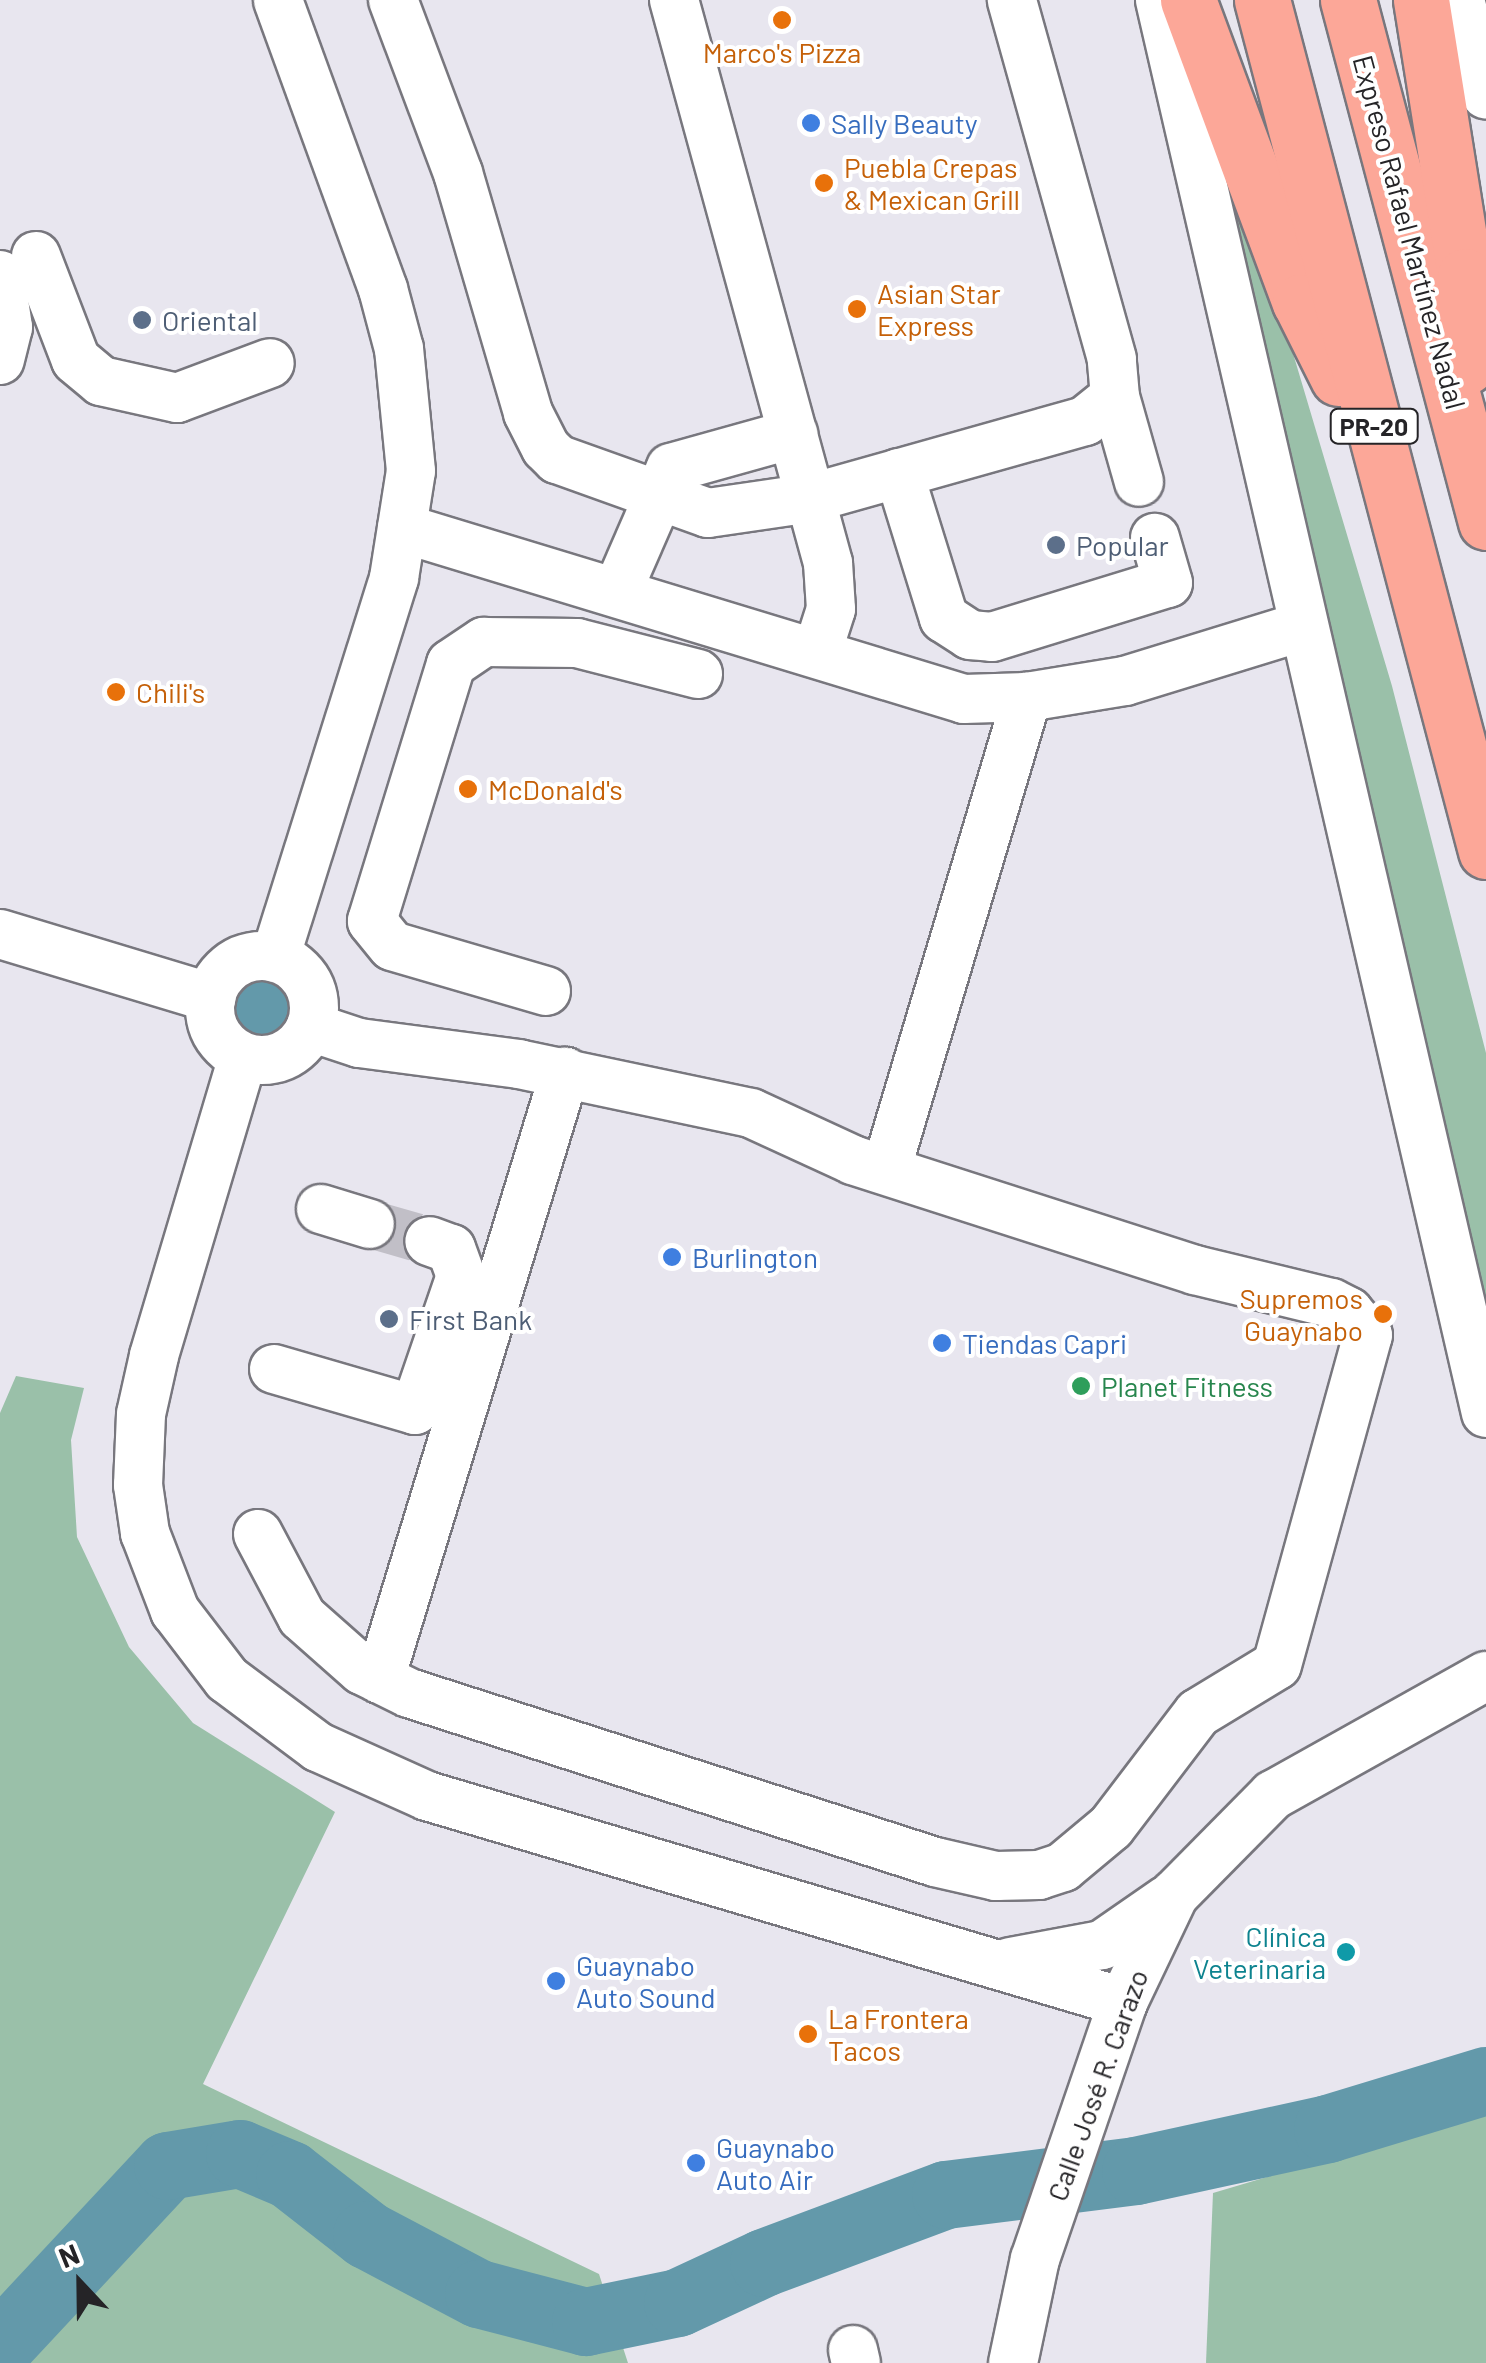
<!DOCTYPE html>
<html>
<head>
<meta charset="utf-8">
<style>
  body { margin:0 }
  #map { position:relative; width:1486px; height:2363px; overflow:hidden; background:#e8e6ef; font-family:Barlow,sans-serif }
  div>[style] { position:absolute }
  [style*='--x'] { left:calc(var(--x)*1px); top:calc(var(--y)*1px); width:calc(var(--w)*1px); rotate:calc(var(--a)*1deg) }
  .green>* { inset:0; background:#9ac0a9 }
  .water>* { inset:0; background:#6399aa }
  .round { border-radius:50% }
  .river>* { height:68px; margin:-34px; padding:0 34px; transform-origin:34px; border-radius:34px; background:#6399aa }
  .minor-tunnel>* { height:48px; margin-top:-24px; transform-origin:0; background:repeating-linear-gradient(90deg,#c1bfc7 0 48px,transparent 0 72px) }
  .roads { filter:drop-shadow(2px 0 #78777e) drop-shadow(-2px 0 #78777e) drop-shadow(0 2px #78777e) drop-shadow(0 -2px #78777e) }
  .minor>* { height:48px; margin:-24px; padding:0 24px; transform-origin:24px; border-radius:24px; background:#fff }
  .minor>.ring { margin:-24px; padding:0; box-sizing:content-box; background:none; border:48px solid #fff; border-radius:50% }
  .highway>* { height:55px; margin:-27.5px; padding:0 27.5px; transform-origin:27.5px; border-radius:27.5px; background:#fca798 }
  .dots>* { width:28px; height:28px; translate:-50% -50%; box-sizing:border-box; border:5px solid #fff; border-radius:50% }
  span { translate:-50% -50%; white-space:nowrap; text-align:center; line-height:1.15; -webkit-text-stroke:8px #fff; paint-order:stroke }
  .shield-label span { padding:2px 8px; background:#fff; border:2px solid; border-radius:8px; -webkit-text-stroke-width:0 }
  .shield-label { font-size:25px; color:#252427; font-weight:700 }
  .food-label { font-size:28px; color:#c56008 }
  .left { translate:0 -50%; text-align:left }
  .right { translate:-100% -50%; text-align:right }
  .shop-label { font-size:28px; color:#366cbe }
  .street-label { font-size:28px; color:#252427 }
  .service-label { font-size:28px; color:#4e5e75 }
  .leisure-label { font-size:28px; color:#27864d }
  .culture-label { font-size:28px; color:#0d838f }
  .north { position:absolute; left:30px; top:2233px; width:100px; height:100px; -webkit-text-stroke:8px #fff; paint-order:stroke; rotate:338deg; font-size:28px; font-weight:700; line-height:40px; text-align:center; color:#252427 }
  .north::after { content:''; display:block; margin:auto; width:35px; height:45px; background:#252427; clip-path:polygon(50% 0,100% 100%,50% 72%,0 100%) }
</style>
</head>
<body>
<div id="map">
  <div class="green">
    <div style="clip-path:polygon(1245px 192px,1392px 686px,1486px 1053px,1486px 1341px,1329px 621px,1229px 199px)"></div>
    <div style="clip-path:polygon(16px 1376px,84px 1388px,71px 1440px,77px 1537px,129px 1647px,193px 1723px,335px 1812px,203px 2084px,599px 2274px,628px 2363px,0 2363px,0 1413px)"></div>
    <div style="clip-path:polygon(1486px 2112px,1486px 2363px,1206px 2363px,1213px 2193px)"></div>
  </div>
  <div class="water">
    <div class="round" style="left:225px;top:973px;width:74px;height:74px"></div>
  </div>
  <div class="river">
    <div style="--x:0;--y:2346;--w:246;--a:-47"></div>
    <div style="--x:168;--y:2166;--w:73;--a:-9.5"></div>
    <div style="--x:240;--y:2154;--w:54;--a:22.8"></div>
    <div style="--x:290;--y:2175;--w:98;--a:37.9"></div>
    <div style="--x:367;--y:2235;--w:127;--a:27.8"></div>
    <div style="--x:479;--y:2294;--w:111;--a:14.7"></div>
    <div style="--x:586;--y:2322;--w:94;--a:-11.7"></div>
    <div style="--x:678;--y:2303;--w:95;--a:-24.9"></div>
    <div style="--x:764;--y:2263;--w:194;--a:-20.5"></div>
    <div style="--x:946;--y:2195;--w:192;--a:-7.2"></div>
    <div style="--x:1136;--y:2171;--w:197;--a:-12.3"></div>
    <div style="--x:1328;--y:2129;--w:165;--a:-16.9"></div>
  </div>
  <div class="minor-tunnel">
    <div style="--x:370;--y:1224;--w:61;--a:16.1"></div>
  </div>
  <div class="roads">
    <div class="minor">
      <div style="--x:393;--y:0;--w:185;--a:69.4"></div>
      <div style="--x:458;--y:173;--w:250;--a:73.7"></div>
      <div style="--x:528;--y:413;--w:39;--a:63"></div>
      <div style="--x:546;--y:448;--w:16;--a:45"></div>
      <div style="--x:557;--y:459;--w:160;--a:19.7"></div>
      <div style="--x:708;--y:513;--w:104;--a:-8.3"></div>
      <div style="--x:811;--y:498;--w:285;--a:-15.7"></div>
      <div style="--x:1085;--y:421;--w:38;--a:-39"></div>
      <div style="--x:1115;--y:397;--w:38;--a:-95"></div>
      <div style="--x:1112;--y:359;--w:373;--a:-105.6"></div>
      <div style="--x:674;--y:0;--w:584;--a:74.7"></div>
      <div style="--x:828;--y:563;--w:46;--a:86.3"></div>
      <div style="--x:831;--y:609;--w:46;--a:107.7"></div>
      <div style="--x:1160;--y:0;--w:1450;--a:77.01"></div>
      <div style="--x:1460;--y:0;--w:98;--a:74.7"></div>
      <div style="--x:36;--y:256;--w:111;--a:69"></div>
      <div style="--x:76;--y:360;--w:33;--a:40"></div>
      <div style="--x:101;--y:381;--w:78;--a:12.6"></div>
      <div style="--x:177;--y:398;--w:99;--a:-20.6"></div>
      <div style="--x:0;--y:275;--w:53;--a:81.3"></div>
      <div style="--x:8;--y:327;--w:34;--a:104"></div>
      <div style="--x:1115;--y:397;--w:88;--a:74.2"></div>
      <div style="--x:899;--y:473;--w:152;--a:72.8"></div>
      <div style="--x:944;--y:618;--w:31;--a:33"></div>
      <div style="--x:970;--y:635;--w:22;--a:5"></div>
      <div style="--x:992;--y:637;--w:184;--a:-17.1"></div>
      <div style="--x:1168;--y:583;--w:47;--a:-106.1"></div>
      <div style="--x:402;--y:528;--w:587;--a:16.92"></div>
      <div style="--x:964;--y:699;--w:63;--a:-1.8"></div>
      <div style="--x:1027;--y:697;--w:99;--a:-9.3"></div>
      <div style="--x:1125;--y:681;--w:187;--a:-17.1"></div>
      <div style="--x:617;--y:592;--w:135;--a:-66.5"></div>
      <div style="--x:671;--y:468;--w:127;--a:-15.6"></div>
      <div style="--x:0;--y:934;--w:221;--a:16.8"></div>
      <div class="ring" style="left:210px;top:956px;width:56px;height:56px"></div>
      <div style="--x:275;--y:958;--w:398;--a:-72.6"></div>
      <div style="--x:394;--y:578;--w:108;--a:-81"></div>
      <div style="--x:411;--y:471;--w:123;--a:-95.6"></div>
      <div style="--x:399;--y:349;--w:62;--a:-104.9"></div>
      <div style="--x:383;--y:289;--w:307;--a:-110"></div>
      <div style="--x:546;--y:991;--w:160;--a:-163.7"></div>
      <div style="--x:392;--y:946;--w:32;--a:-129"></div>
      <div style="--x:372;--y:921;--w:269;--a:-72.9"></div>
      <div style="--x:451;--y:664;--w:40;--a:-34"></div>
      <div style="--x:484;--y:642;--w:93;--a:0.6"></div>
      <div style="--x:577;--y:643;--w:125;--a:14.4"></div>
      <div style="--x:243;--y:1057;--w:312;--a:106.6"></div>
      <div style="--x:154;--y:1356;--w:59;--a:102.6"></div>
      <div style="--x:141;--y:1414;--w:71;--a:92.4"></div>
      <div style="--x:138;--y:1485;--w:49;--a:81.7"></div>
      <div style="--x:145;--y:1533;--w:84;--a:69"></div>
      <div style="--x:175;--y:1611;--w:86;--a:52.6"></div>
      <div style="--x:227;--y:1679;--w:114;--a:36.8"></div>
      <div style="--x:318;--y:1747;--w:120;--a:24.2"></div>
      <div style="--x:427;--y:1796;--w:726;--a:16.49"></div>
      <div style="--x:886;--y:1170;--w:494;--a:-73.4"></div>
      <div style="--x:321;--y:1209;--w:51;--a:17"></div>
      <div style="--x:274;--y:1369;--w:147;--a:16.2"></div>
      <div style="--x:415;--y:1410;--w:142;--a:-71.1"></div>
      <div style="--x:461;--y:1276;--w:29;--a:-110"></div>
      <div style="--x:451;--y:1249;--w:23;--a:-160"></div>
      <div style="--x:258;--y:1534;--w:94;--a:62.1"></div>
      <div style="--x:302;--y:1617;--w:80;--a:41.5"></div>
      <div style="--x:362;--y:1670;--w:52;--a:26.1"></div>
      <div style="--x:409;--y:1693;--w:552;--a:17.81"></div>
      <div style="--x:935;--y:1862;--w:63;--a:12.9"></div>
      <div style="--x:996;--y:1876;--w:43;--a:-1.3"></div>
      <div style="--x:1039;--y:1875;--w:25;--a:-18"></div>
      <div style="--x:1063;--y:1867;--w:62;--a:-39.8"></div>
      <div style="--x:1111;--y:1827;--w:143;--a:-52.7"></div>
      <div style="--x:1198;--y:1713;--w:92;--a:-31.3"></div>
      <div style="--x:1277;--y:1665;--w:342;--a:-74.6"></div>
      <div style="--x:1368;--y:1335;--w:30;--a:-130"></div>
      <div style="--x:1349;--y:1312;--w:20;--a:-153"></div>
      <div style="--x:1331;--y:1303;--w:140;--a:-166.4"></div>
      <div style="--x:1195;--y:1270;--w:359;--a:-162.2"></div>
      <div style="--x:853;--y:1160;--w:112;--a:-155.3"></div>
      <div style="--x:751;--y:1113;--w:237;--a:-168.1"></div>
      <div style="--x:519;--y:1064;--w:161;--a:-172.5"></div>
      <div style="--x:359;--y:1043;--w:51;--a:-161.6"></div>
      <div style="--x:380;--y:1679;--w:635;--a:-73.05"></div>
      <div style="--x:1010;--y:1962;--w:94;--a:-10.5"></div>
      <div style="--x:1102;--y:1945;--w:79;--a:-34.7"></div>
      <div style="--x:853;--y:2350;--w:13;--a:77"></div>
      <div style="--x:1013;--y:2363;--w:106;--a:-78.1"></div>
      <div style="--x:1035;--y:2259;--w:272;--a:-71.1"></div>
      <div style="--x:1123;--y:2002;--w:119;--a:-64.5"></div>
      <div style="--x:1174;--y:1895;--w:141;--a:-45.3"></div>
      <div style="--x:1273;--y:1795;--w:244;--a:-29.2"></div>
    </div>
    <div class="highway">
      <div style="--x:1188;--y:0;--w:322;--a:69.7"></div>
      <div style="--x:1300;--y:302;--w:85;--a:63.4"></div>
      <div style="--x:1262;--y:0;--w:880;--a:75.25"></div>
      <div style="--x:1348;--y:0;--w:540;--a:75.19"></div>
      <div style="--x:1421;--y:0;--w:279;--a:80.9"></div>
      <div style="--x:1465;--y:276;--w:90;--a:88.7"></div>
    </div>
  </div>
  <div class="dots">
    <div style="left:782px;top:20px;background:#e8710a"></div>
    <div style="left:811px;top:123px;background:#3f7fe0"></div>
    <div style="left:824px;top:183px;background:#e8710a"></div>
    <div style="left:857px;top:309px;background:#e8710a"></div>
    <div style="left:142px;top:320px;background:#5c6f8a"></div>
    <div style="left:1056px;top:545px;background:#5c6f8a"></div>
    <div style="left:116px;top:692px;background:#e8710a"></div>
    <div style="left:468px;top:789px;background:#e8710a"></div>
    <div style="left:672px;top:1257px;background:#3f7fe0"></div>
    <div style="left:1383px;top:1314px;background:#e8710a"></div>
    <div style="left:389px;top:1319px;background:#5c6f8a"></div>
    <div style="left:942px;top:1343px;background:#3f7fe0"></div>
    <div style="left:1081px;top:1386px;background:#2e9e5b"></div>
    <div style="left:1346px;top:1952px;background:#0f9aa8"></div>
    <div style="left:556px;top:1981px;background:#3f7fe0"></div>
    <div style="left:808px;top:2034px;background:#e8710a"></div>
    <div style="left:696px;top:2163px;background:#3f7fe0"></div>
  </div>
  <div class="shield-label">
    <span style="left:1374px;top:426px">PR-20</span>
  </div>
  <div class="food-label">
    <span style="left:782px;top:52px">Marco's Pizza</span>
    <span class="left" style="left:844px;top:183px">Puebla Crepas<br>&amp; Mexican Grill</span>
    <span class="left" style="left:877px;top:309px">Asian Star<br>Express</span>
    <span class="left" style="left:136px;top:692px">Chili's</span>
    <span class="left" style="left:488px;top:789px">McDonald's</span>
    <span class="right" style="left:1363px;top:1314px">Supremos<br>Guaynabo</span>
    <span class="left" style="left:828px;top:2034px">La Frontera<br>Tacos</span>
  </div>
  <div class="shop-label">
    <span class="left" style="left:831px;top:123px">Sally Beauty</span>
    <span class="left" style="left:692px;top:1257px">Burlington</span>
    <span class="left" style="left:962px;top:1343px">Tiendas Capri</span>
    <span class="left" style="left:576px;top:1981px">Guaynabo<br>Auto Sound</span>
    <span class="left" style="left:716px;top:2163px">Guaynabo<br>Auto Air</span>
  </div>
  <div class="street-label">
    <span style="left:1410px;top:232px;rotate:75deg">Expreso Rafael Martínez Nadal</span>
    <span style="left:1097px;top:2085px;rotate:-70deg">Calle José R. Carazo</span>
  </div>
  <div class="service-label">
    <span class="left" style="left:162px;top:320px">Oriental</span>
    <span class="left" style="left:1076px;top:545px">Popular</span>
    <span class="left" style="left:409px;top:1319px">First Bank</span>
  </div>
  <div class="leisure-label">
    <span class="left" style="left:1101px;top:1386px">Planet Fitness</span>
  </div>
  <div class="culture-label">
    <span class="right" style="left:1326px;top:1952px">Clínica<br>Veterinaria</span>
  </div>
  <div class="north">N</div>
</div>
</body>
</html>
